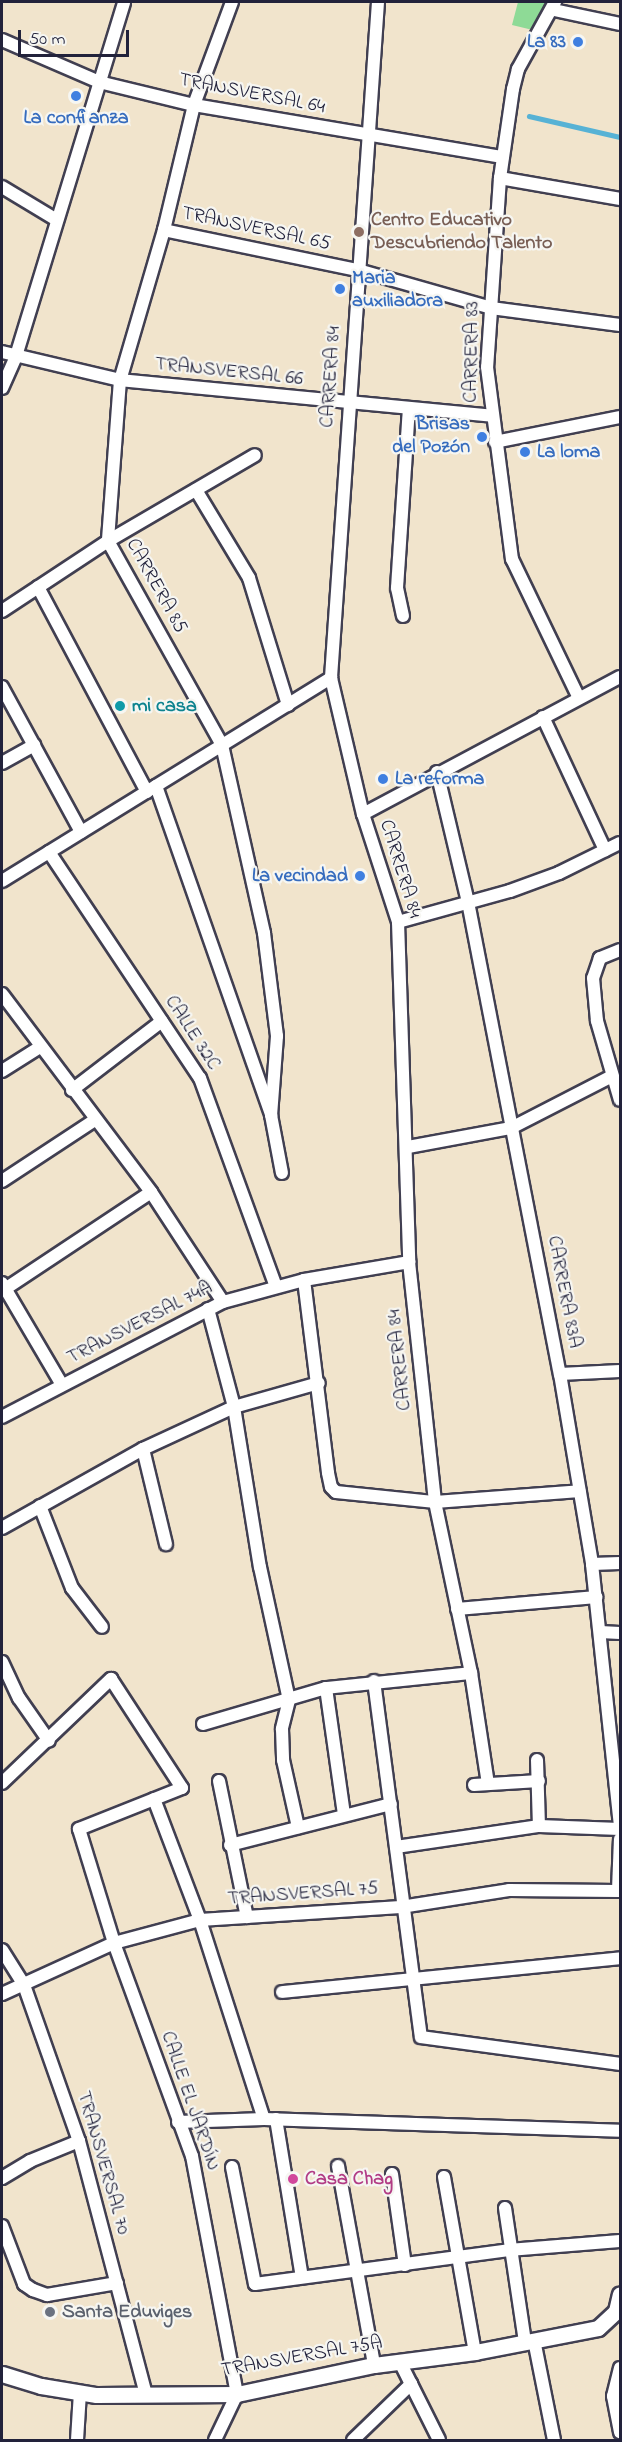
<!DOCTYPE html>
<html>
<head>
<meta charset="utf-8">
<style>
  body { margin:0 }
  #map { position:relative; width:622px; height:2442px; overflow:hidden; background:#f1e4cc; font-family:"Indie Flower",sans-serif }
  div>[style] { position:absolute }
  [style*='--x'] { left:calc(var(--x)*1px); top:calc(var(--y)*1px); width:calc(var(--w)*1px); rotate:calc(var(--a)*1deg) }
  .green>* { inset:0; background:#8eda96 }
  .stream>* { height:4.5px; margin:-2.25px; padding:0 2.25px; transform-origin:2.25px; border-radius:2.25px; background:#57b2d5 }
  .roads { filter:drop-shadow(2px 0 #413f51) drop-shadow(-2px 0 #413f51) drop-shadow(0 2px #413f51) drop-shadow(0 -2px #413f51) }
  .minor>* { height:12px; margin:-6px; padding:0 6px; transform-origin:6px; border-radius:6px; background:#fff }
  .tertiary>* { height:15px; margin:-7.5px; padding:0 7.5px; transform-origin:7.5px; border-radius:7.5px; background:#fff }
  .dots>* { width:16px; height:16px; translate:-50% -50%; box-sizing:border-box; border:3px solid #f6f6f2; border-radius:50% }
  span { translate:-50% -50%; white-space:nowrap; text-align:center; line-height:1.15; -webkit-text-stroke:4.5px #f6f6f2; paint-order:stroke }
  .shop-label { font-size:20px; color:#366cbe; font-weight:700 }
  .right { translate:-100% -50%; text-align:right }
  .left { translate:0 -50%; text-align:left }
  .street-label { font-size:20px; color:#22223b }
  .education-label { font-size:20px; color:#785e54; font-weight:700 }
  .culture-label { font-size:20px; color:#0d838f; font-weight:700 }
  .hotel-label { font-size:20px; color:#b23c85; font-weight:700 }
  .worship-label { font-size:20px; color:#5b616d; font-weight:700 }
  .frame { position:absolute; inset:0; border:3px solid #22223b; pointer-events:none }
  .scale { position:absolute; left:18px; top:30px; width:111px; height:27px; box-sizing:border-box; border:3px solid #22223b; border-top:0; padding-left:8px; font-size:18px; line-height:21px; white-space:nowrap; color:#22223b; -webkit-text-stroke:4px #f6f6f2; paint-order:stroke }
</style>
</head>
<body>
<div id="map">
  <div class="green">
    <div style="clip-path:polygon(518px 2px,548px 2px,541px 32px,512px 25px)"></div>
  </div>
  <div class="stream">
    <div style="--x:529;--y:116;--w:93;--a:13"></div>
  </div>
  <div class="roads">
    <div class="minor">
      <div style="--x:232;--y:2;--w:110;--a:110.3"></div>
      <div style="--x:194;--y:105;--w:129;--a:103.5"></div>
      <div style="--x:164;--y:230;--w:156;--a:106.3"></div>
      <div style="--x:120;--y:380;--w:161;--a:94.3"></div>
      <div style="--x:108;--y:541;--w:234;--a:60.8"></div>
      <div style="--x:222;--y:745;--w:193;--a:77.4"></div>
      <div style="--x:264;--y:933;--w:104;--a:82.8"></div>
      <div style="--x:277;--y:1036;--w:79;--a:94.3"></div>
      <div style="--x:378;--y:2;--w:678;--a:93.98"></div>
      <div style="--x:331;--y:678;--w:140;--a:76.8"></div>
      <div style="--x:363;--y:814;--w:114;--a:72"></div>
      <div style="--x:398;--y:922;--w:340;--a:88.1"></div>
      <div style="--x:409;--y:1262;--w:241;--a:83.8"></div>
      <div style="--x:435;--y:1502;--w:175;--a:78.1"></div>
      <div style="--x:471;--y:1673;--w:112;--a:81.3"></div>
      <div style="--x:555;--y:2;--w:77;--a:118.9"></div>
      <div style="--x:518;--y:69;--w:21;--a:104"></div>
      <div style="--x:513;--y:89;--w:90;--a:98.3"></div>
      <div style="--x:500;--y:178;--w:189;--a:93.9"></div>
      <div style="--x:487;--y:367;--w:194;--a:82.6"></div>
      <div style="--x:512;--y:559;--w:154;--a:64.3"></div>
      <div style="--x:554;--y:10;--w:67;--a:12"></div>
      <div style="--x:2;--y:40;--w:106;--a:23.4"></div>
      <div style="--x:99;--y:82;--w:98;--a:13.6"></div>
      <div style="--x:194;--y:105;--w:313;--a:9.6"></div>
      <div style="--x:500;--y:178;--w:122;--a:9.9"></div>
      <div style="--x:2;--y:187;--w:64;--a:31"></div>
      <div style="--x:164;--y:230;--w:198;--a:11.7"></div>
      <div style="--x:358;--y:270;--w:138;--a:15.9"></div>
      <div style="--x:491;--y:308;--w:130;--a:7.5"></div>
      <div style="--x:2;--y:352;--w:121;--a:13.3"></div>
      <div style="--x:120;--y:380;--w:373;--a:5.5"></div>
      <div style="--x:2;--y:388;--w:35;--a:-66"></div>
      <div style="--x:16;--y:356;--w:370;--a:-73"></div>
      <div style="--x:495;--y:442;--w:127;--a:-11.3"></div>
      <div style="--x:196;--y:490;--w:103;--a:58.9"></div>
      <div style="--x:249;--y:578;--w:133;--a:72.9"></div>
      <div style="--x:38;--y:587;--w:232;--a:62"></div>
      <div style="--x:2;--y:611;--w:127;--a:-33.4"></div>
      <div style="--x:108;--y:541;--w:170;--a:-30.3"></div>
      <div style="--x:403;--y:616;--w:29;--a:-102"></div>
      <div style="--x:397;--y:588;--w:179;--a:-86.2"></div>
      <div style="--x:2;--y:687;--w:165;--a:61.4"></div>
      <div style="--x:543;--y:717;--w:147;--a:65"></div>
      <div style="--x:2;--y:763;--w:37;--a:-29"></div>
      <div style="--x:437;--y:772;--w:134;--a:76.6"></div>
      <div style="--x:468;--y:902;--w:481;--a:79"></div>
      <div style="--x:560;--y:1374;--w:193;--a:80.4"></div>
      <div style="--x:592;--y:1564;--w:262;--a:83.9"></div>
      <div style="--x:156;--y:786;--w:349;--a:70.7"></div>
      <div style="--x:271;--y:1115;--w:59;--a:79.3"></div>
      <div style="--x:363;--y:814;--w:291;--a:-28.1"></div>
      <div style="--x:49;--y:852;--w:272;--a:56.3"></div>
      <div style="--x:200;--y:1078;--w:222;--a:70"></div>
      <div style="--x:2;--y:881;--w:387;--a:-31.7"></div>
      <div style="--x:398;--y:922;--w:116;--a:-15.5"></div>
      <div style="--x:510;--y:891;--w:52;--a:-20.2"></div>
      <div style="--x:559;--y:873;--w:68;--a:-26.2"></div>
      <div style="--x:620;--y:950;--w:22;--a:158"></div>
      <div style="--x:600;--y:958;--w:21;--a:109"></div>
      <div style="--x:593;--y:978;--w:43;--a:84.7"></div>
      <div style="--x:597;--y:1021;--w:82;--a:73.8"></div>
      <div style="--x:2;--y:994;--w:248;--a:53"></div>
      <div style="--x:151;--y:1192;--w:131;--a:56.8"></div>
      <div style="--x:2;--y:1071;--w:45;--a:-32.3"></div>
      <div style="--x:72;--y:1090;--w:113;--a:-37.5"></div>
      <div style="--x:408;--y:1147;--w:105;--a:-10.5"></div>
      <div style="--x:511;--y:1128;--w:114;--a:-27.2"></div>
      <div style="--x:2;--y:1181;--w:111;--a:-33.3"></div>
      <div style="--x:304;--y:1280;--w:194;--a:82.9"></div>
      <div style="--x:328;--y:1473;--w:14;--a:78"></div>
      <div style="--x:331;--y:1487;--w:7;--a:45"></div>
      <div style="--x:336;--y:1492;--w:100;--a:5.8"></div>
      <div style="--x:435;--y:1502;--w:145;--a:-4.3"></div>
      <div style="--x:2;--y:1283;--w:118;--a:59.5"></div>
      <div style="--x:5;--y:1289;--w:175;--a:-33.6"></div>
      <div style="--x:208;--y:1309;--w:101;--a:75.1"></div>
      <div style="--x:234;--y:1407;--w:162;--a:80.8"></div>
      <div style="--x:260;--y:1567;--w:136;--a:77.7"></div>
      <div style="--x:289;--y:1700;--w:30;--a:104"></div>
      <div style="--x:282;--y:1729;--w:31;--a:88"></div>
      <div style="--x:283;--y:1760;--w:69;--a:77.4"></div>
      <div style="--x:560;--y:1374;--w:60;--a:-2.9"></div>
      <div style="--x:2;--y:1417;--w:249;--a:-27.5"></div>
      <div style="--x:223;--y:1302;--w:84;--a:-15.2"></div>
      <div style="--x:304;--y:1280;--w:107;--a:-9.7"></div>
      <div style="--x:143;--y:1449;--w:98;--a:76.4"></div>
      <div style="--x:40;--y:1506;--w:88;--a:68.7"></div>
      <div style="--x:72;--y:1588;--w:49;--a:52.4"></div>
      <div style="--x:2;--y:1528;--w:162;--a:-29.3"></div>
      <div style="--x:143;--y:1449;--w:100;--a:-24.8"></div>
      <div style="--x:234;--y:1407;--w:88;--a:-15.8"></div>
      <div style="--x:592;--y:1564;--w:28;--a:-2"></div>
      <div style="--x:457;--y:1609;--w:140;--a:-4.9"></div>
      <div style="--x:600;--y:1632;--w:20;--a:3"></div>
      <div style="--x:2;--y:1662;--w:40;--a:65"></div>
      <div style="--x:19;--y:1698;--w:52;--a:55.1"></div>
      <div style="--x:374;--y:1681;--w:359;--a:82.5"></div>
      <div style="--x:421;--y:2037;--w:201;--a:7.7"></div>
      <div style="--x:326;--y:1688;--w:128;--a:81.9"></div>
      <div style="--x:203;--y:1724;--w:128;--a:-16.3"></div>
      <div style="--x:326;--y:1688;--w:146;--a:-5.9"></div>
      <div style="--x:537;--y:1760;--w:66;--a:88.3"></div>
      <div style="--x:219;--y:1781;--w:139;--a:78.4"></div>
      <div style="--x:2;--y:1783;--w:151;--a:-43.7"></div>
      <div style="--x:111;--y:1679;--w:130;--a:56.9"></div>
      <div style="--x:182;--y:1788;--w:111;--a:158.3"></div>
      <div style="--x:79;--y:1829;--w:119;--a:72.9"></div>
      <div style="--x:114;--y:1943;--w:227;--a:69.9"></div>
      <div style="--x:192;--y:2156;--w:242;--a:79.3"></div>
      <div style="--x:237;--y:2394;--w:51;--a:115.6"></div>
      <div style="--x:474;--y:1785;--w:65;--a:-3.5"></div>
      <div style="--x:154;--y:1799;--w:129;--a:69.2"></div>
      <div style="--x:200;--y:1920;--w:209;--a:72.2"></div>
      <div style="--x:230;--y:1845;--w:166;--a:-14.3"></div>
      <div style="--x:396;--y:1847;--w:145;--a:-8.4"></div>
      <div style="--x:539;--y:1826;--w:81;--a:2.1"></div>
      <div style="--x:618;--y:1890;--w:51;--a:-87.8"></div>
      <div style="--x:2;--y:1950;--w:41;--a:57.8"></div>
      <div style="--x:24;--y:1985;--w:165;--a:70.6"></div>
      <div style="--x:79;--y:2141;--w:263;--a:75.2"></div>
      <div style="--x:282;--y:1992;--w:340;--a:-5.7"></div>
      <div style="--x:2;--y:1994;--w:123;--a:-24.5"></div>
      <div style="--x:114;--y:1943;--w:89;--a:-15"></div>
      <div style="--x:200;--y:1920;--w:201;--a:-3.7"></div>
      <div style="--x:401;--y:1907;--w:109;--a:-8.9"></div>
      <div style="--x:509;--y:1890;--w:111;--a:0.5"></div>
      <div style="--x:276;--y:2119;--w:160;--a:80.7"></div>
      <div style="--x:178;--y:2122;--w:86;--a:-2"></div>
      <div style="--x:264;--y:2119;--w:356;--a:1.9"></div>
      <div style="--x:338;--y:2166;--w:202;--a:79.7"></div>
      <div style="--x:232;--y:2167;--w:119;--a:78.9"></div>
      <div style="--x:255;--y:2284;--w:256;--a:-7.6"></div>
      <div style="--x:509;--y:2250;--w:111;--a:-4.6"></div>
      <div style="--x:392;--y:2174;--w:92;--a:81.9"></div>
      <div style="--x:444;--y:2177;--w:178;--a:80"></div>
      <div style="--x:2;--y:2178;--w:33;--a:-31"></div>
      <div style="--x:30;--y:2161;--w:53;--a:-22.2"></div>
      <div style="--x:505;--y:2208;--w:135;--a:81.5"></div>
      <div style="--x:2;--y:2226;--w:62;--a:69.2"></div>
      <div style="--x:24;--y:2284;--w:11;--a:34"></div>
      <div style="--x:33;--y:2290;--w:15;--a:20"></div>
      <div style="--x:47;--y:2295;--w:71;--a:-9.7"></div>
      <div style="--x:534;--y:2340;--w:102;--a:78.7"></div>
      <div style="--x:400;--y:2362;--w:87;--a:63.4"></div>
      <div style="--x:620;--y:2368;--w:29;--a:104"></div>
      <div style="--x:613;--y:2396;--w:37;--a:79"></div>
      <div style="--x:77;--y:2440;--w:48;--a:-86.4"></div>
      <div style="--x:353;--y:2440;--w:81;--a:-44"></div>
    </div>
    <div class="tertiary">
      <div style="--x:2;--y:2374;--w:41;--a:17.1"></div>
      <div style="--x:41;--y:2386;--w:56;--a:9.3"></div>
      <div style="--x:96;--y:2395;--w:141;--a:-0.4"></div>
      <div style="--x:237;--y:2394;--w:140;--a:-12"></div>
      <div style="--x:374;--y:2365;--w:102;--a:-7.3"></div>
      <div style="--x:475;--y:2352;--w:125;--a:-11"></div>
      <div style="--x:598;--y:2328;--w:25;--a:-43"></div>
      <div style="--x:616;--y:2311;--w:17;--a:-77"></div>
    </div>
  </div>
  <div class="dots">
    <div style="left:578px;top:42px;background:#3f7fe0"></div>
    <div style="left:76px;top:96px;background:#3f7fe0"></div>
    <div style="left:359px;top:232px;background:#8d6e63"></div>
    <div style="left:340px;top:289px;background:#3f7fe0"></div>
    <div style="left:482px;top:437px;background:#3f7fe0"></div>
    <div style="left:525px;top:452px;background:#3f7fe0"></div>
    <div style="left:120px;top:706px;background:#0f9aa8"></div>
    <div style="left:383px;top:779px;background:#3f7fe0"></div>
    <div style="left:360px;top:876px;background:#3f7fe0"></div>
    <div style="left:293px;top:2179px;background:#d1479c"></div>
    <div style="left:50px;top:2312px;background:#6b7280"></div>
  </div>
  <div class="shop-label">
    <span class="right" style="left:566px;top:42px">La 83</span>
    <span style="left:76px;top:118px">La confianza</span>
    <span class="left" style="left:352px;top:290px">Maria<br>auxiliadora</span>
    <span class="right" style="left:470px;top:436px">Brisas<br>del Pozón</span>
    <span class="left" style="left:537px;top:452px">La loma</span>
    <span class="left" style="left:395px;top:779px">La reforma</span>
    <span class="right" style="left:348px;top:876px">La vecindad</span>
  </div>
  <div class="street-label">
    <span style="left:252px;top:94px;rotate:11deg">TRANSVERSAL 64</span>
    <span style="left:256px;top:229px;rotate:12deg">TRANSVERSAL 65</span>
    <span style="left:472px;top:352px;rotate:-89deg">CARRERA 83</span>
    <span style="left:229px;top:372px;rotate:6deg">TRANSVERSAL 66</span>
    <span style="left:331px;top:377px;rotate:-86deg">CARRERA 84</span>
    <span style="left:156px;top:586px;rotate:61deg">CARRERA 85</span>
    <span style="left:400px;top:869px;rotate:73deg">CARRERA 84</span>
    <span style="left:192px;top:1033px;rotate:57deg">CALLE 32C</span>
    <span style="left:564px;top:1292px;rotate:79deg">CARRERA 83A</span>
    <span style="left:140px;top:1323px;rotate:-27deg">TRANSVERSAL 74A</span>
    <span style="left:400px;top:1360px;rotate:-96deg">CARRERA 84</span>
    <span style="left:303px;top:1894px;rotate:-4deg">TRANSVERSAL 75</span>
    <span style="left:190px;top:2101px;rotate:71deg">CALLE EL JARDÍN</span>
    <span style="left:103px;top:2163px;rotate:74deg">TRANSVERSAL 70</span>
    <span style="left:302px;top:2357px;rotate:-10deg">TRANSVERSAL 75A</span>
  </div>
  <div class="education-label">
    <span class="left" style="left:371px;top:232px">Centro Educativo<br>Descubriendo Talento</span>
  </div>
  <div class="culture-label">
    <span class="left" style="left:132px;top:706px">mi casa</span>
  </div>
  <div class="hotel-label">
    <span class="left" style="left:305px;top:2179px">Casa Chag</span>
  </div>
  <div class="worship-label">
    <span class="left" style="left:62px;top:2312px">Santa Eduviges</span>
  </div>
  <div class="frame"></div>
  <div class="scale">50 m</div>
</div>
</body>
</html>
